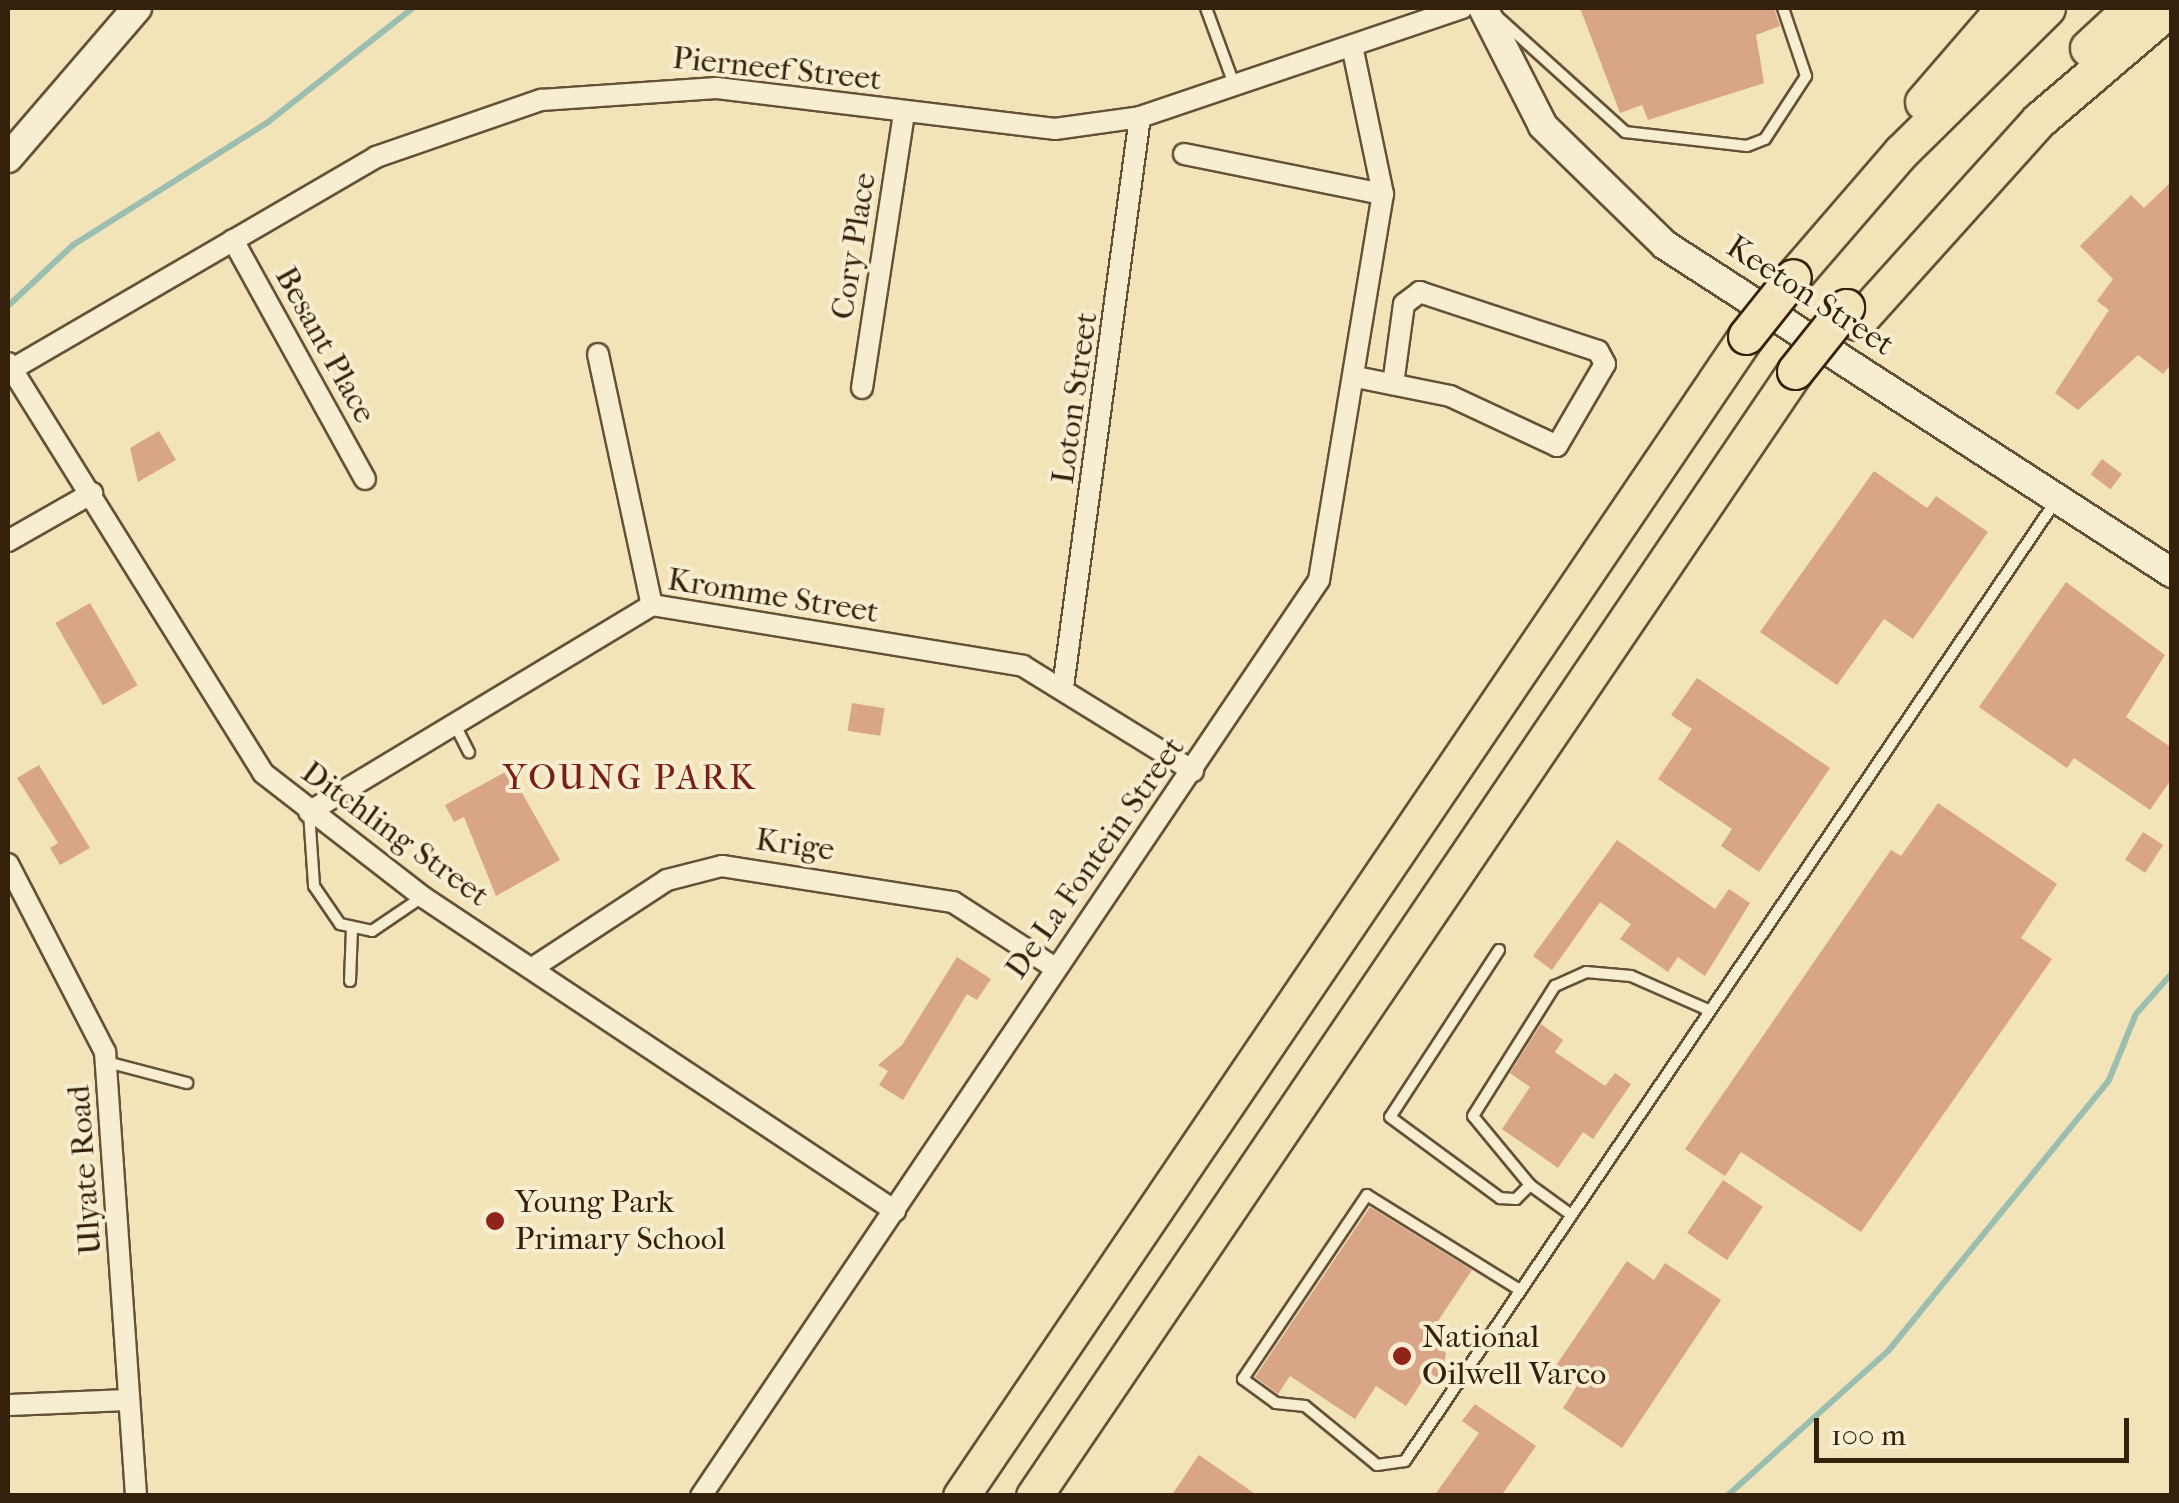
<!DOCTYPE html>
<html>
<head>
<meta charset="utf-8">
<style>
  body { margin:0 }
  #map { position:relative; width:2179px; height:1503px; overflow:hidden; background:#f2e3b8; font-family:"IM FELL French Canon",serif }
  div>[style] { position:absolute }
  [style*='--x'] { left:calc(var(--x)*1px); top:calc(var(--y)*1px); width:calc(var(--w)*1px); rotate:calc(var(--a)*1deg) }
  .stream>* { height:6px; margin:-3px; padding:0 3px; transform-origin:3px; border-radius:3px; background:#9bbeb0 }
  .building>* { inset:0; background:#d9a587; transform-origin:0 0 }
  .roads { filter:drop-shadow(2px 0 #645137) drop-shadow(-2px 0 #645137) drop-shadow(0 2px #645137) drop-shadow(0 -2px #645137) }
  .lane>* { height:10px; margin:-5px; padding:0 5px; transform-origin:5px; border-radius:5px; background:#f7edd1 }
  .street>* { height:20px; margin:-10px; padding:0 10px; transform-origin:10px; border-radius:10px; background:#f7edd1 }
  .secondary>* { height:28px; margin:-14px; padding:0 14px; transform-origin:14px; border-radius:14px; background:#f7edd1 }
  .highway>* { height:35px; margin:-17.5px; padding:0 17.5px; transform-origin:17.5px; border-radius:17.5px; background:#f2e3b8 }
  .bridges { filter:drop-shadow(2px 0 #35200c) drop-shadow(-2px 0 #35200c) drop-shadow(0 2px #35200c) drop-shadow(0 -2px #35200c) }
  .highway-bridge>* { height:35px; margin:-17.5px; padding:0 17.5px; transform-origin:17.5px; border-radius:17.5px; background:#f2e3b8 }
  .dots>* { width:28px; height:28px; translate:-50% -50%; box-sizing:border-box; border:5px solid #f7edd1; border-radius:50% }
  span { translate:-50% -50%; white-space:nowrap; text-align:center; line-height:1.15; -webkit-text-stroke:8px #f7edd1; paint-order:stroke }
  .street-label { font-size:32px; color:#35200c }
  .poi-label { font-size:32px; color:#35200c }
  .left { translate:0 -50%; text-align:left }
  .neighbourhood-label { font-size:35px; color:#7a1f14; letter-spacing:2.5px }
  .frame { position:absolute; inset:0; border:10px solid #35200c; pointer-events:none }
  .scale { position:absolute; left:1814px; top:1418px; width:315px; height:45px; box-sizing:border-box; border:5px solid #35200c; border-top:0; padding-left:12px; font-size:30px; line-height:35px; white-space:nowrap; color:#35200c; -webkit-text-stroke:8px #f7edd1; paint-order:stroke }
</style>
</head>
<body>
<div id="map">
  <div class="stream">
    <div style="--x:8;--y:306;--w:89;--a:-43.2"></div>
    <div style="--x:73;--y:245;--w:231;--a:-32.2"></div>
    <div style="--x:268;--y:122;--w:184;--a:-38.2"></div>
    <div style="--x:1727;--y:1496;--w:218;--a:-42"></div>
    <div style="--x:1889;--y:1350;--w:348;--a:-50.8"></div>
    <div style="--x:2109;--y:1080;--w:71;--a:-67.8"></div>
    <div style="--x:2136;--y:1014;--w:55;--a:-48.7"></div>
  </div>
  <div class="building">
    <div style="clip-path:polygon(1580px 8px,1774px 8px,1780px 26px,1756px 35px,1764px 83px,1648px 120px,1642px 105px,1620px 113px)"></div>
    <div style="clip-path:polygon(2172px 181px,2172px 363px,2163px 374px,2138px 355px,2078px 410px,2055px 393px,2109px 310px,2097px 301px,2113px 279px,2080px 246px,2131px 195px,2144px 208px)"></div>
    <div style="clip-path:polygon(159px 431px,176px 460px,138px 482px,130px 448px)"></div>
    <div style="left:2102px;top:459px;width:25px;height:19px;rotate:37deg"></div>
    <div style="clip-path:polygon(1874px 471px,1927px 508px,1936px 496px,1988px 532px,1913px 639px,1884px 619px,1837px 685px,1760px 632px)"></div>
    <div style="clip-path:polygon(2066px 582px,2165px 655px,2126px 717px,2172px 748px,2172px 778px,2150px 810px,2074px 758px,2067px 768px,1979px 707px)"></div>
    <div style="left:90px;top:603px;width:95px;height:40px;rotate:60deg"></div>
    <div style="clip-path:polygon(1697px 678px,1830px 768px,1759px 872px,1721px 846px,1732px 829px,1658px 779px,1692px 729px,1671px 715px)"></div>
    <div style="left:852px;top:703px;width:33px;height:28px;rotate:9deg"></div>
    <div style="clip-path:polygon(39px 765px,90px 848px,60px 865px,50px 848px,58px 843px,17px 778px)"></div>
    <div style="clip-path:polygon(509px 770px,560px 860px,496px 896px,464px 817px,454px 822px,445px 805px)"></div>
    <div style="clip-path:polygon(1938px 803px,2057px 884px,2021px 938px,2052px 959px,1861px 1232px,1741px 1152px,1725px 1176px,1685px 1149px,1891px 850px,1901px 856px)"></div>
    <div style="left:2143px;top:832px;width:24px;height:33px;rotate:33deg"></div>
    <div style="clip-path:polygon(1617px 840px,1715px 909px,1729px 889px,1750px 903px,1705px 976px,1678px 957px,1668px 972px,1620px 939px,1631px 924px,1600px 902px,1552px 970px,1533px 956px)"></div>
    <div style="clip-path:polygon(957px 957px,991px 979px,977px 1000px,967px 994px,903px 1100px,879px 1085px,888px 1071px,878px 1065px,902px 1045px)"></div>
    <div style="clip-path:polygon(1541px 1024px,1563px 1040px,1555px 1052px,1605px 1086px,1615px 1073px,1631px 1084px,1593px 1139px,1583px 1132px,1558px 1168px,1502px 1129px,1530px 1087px,1510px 1073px)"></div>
    <div style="left:1723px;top:1180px;width:48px;height:64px;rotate:34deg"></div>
    <div style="clip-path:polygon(1370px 1207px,1472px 1270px,1426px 1339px,1446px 1353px,1441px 1380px,1428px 1372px,1406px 1406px,1376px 1386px,1355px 1419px,1290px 1376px,1278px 1394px,1255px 1377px)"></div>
    <div style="clip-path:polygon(1627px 1261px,1654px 1280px,1665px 1263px,1721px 1300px,1622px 1448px,1563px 1408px,1577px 1386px,1553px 1370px)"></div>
    <div style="clip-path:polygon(1475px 1404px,1536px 1446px,1501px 1496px,1434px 1496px,1479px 1433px,1462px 1421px)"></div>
    <div style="clip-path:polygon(1199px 1455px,1258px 1496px,1171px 1496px)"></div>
  </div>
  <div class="roads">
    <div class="lane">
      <div style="--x:1206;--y:8;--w:81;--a:69.8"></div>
      <div style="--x:1499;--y:18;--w:170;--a:42.1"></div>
      <div style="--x:1625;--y:132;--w:123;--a:6.5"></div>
      <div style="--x:1747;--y:146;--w:19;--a:-21"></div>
      <div style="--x:1765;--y:139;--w:75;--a:-56.9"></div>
      <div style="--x:1806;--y:76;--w:72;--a:-108.7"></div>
      <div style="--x:454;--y:723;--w:33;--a:63"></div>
      <div style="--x:309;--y:812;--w:74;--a:86.1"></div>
      <div style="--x:314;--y:886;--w:46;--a:55.6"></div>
      <div style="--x:340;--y:924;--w:33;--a:12"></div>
      <div style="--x:372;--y:931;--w:60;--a:-34.2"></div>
      <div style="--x:1499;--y:950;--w:199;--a:123.1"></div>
      <div style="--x:1390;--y:1117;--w:137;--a:36.4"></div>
      <div style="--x:1500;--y:1198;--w:16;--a:4"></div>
      <div style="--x:1516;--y:1199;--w:20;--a:-45"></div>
      <div style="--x:1530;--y:1185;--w:49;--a:35.9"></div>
      <div style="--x:350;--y:981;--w:51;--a:-87.8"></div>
      <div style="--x:107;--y:1062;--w:83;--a:14.7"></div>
      <div style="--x:1530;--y:1185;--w:89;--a:-129.6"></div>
      <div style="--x:1473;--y:1116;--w:154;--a:-57.8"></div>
      <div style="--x:1555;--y:986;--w:34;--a:-24"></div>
      <div style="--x:1586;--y:972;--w:45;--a:5.1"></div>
      <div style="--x:1631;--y:976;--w:82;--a:23.7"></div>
      <div style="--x:1520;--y:1290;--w:180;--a:-148.2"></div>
      <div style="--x:1367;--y:1195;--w:222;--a:124"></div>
      <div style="--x:1243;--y:1379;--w:41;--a:36"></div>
      <div style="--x:1276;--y:1403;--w:29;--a:6"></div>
      <div style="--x:1305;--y:1406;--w:93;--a:39.3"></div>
      <div style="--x:1377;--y:1465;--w:28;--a:-8"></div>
      <div style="--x:1405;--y:1461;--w:1159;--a:-55.87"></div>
    </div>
    <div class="street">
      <div style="--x:1184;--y:154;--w:203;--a:11.4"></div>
      <div style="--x:233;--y:240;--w:273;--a:61.1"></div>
      <div style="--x:598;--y:354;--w:257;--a:77.9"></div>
      <div style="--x:8;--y:363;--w:483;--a:58.1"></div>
      <div style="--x:263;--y:773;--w:202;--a:37.8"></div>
      <div style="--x:423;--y:897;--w:567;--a:33.63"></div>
      <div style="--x:14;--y:368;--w:419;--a:-30.2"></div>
      <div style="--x:376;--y:157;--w:175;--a:-19.1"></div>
      <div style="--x:541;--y:100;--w:176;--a:-3.9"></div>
      <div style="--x:717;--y:88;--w:340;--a:6.9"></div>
      <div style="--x:1055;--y:129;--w:86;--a:-8"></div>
      <div style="--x:1140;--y:117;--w:340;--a:-18.7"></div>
      <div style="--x:1356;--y:377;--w:96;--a:11.4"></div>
      <div style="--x:1450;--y:396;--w:118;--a:25"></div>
      <div style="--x:1557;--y:446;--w:95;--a:-59.7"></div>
      <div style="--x:1605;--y:364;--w:15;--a:-118"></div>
      <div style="--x:1598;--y:351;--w:188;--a:-161.7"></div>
      <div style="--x:1420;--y:292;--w:20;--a:143"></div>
      <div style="--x:1404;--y:304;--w:81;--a:97.8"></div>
      <div style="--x:862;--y:388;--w:278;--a:-81.3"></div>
      <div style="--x:8;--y:541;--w:97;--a:-29.7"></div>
      <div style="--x:1063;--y:687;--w:575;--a:-82.31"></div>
      <div style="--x:309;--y:812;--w:401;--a:-31.1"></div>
      <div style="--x:652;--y:605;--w:376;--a:9.3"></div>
      <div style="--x:1023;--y:666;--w:200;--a:31.7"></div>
      <div style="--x:8;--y:864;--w:212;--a:62.7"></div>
      <div style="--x:105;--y:1052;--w:445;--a:86"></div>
      <div style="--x:534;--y:967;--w:159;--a:-33.2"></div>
      <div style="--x:667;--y:880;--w:57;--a:-14.3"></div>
      <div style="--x:722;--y:866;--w:234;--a:8.9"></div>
      <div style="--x:953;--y:902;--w:121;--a:32.9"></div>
      <div style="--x:8;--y:1405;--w:121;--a:-2.4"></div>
      <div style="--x:701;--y:1496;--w:1105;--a:-55.99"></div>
      <div style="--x:1319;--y:580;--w:391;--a:-80.6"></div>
      <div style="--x:1383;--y:194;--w:151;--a:-101.8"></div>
    </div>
    <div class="secondary">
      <div style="--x:1483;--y:8;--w:132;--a:63"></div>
      <div style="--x:1543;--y:126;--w:170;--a:44.3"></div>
      <div style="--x:1665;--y:245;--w:604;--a:32.9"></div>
      <div style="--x:8;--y:158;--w:198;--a:-49.3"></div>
    </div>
    <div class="highway">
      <div style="--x:2088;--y:48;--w:59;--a:-42.9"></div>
      <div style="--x:1923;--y:102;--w:124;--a:-49.2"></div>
      <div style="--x:1793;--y:277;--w:165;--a:-49.2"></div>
      <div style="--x:1901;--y:152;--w:205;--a:-44.6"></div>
      <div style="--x:1857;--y:322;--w:272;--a:-48"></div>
      <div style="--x:2039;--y:120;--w:172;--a:-40.5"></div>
      <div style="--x:961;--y:1496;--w:1401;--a:-55.91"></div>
      <div style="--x:1034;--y:1496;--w:1358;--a:-55.92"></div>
    </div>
  </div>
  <div class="bridges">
    <div class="highway-bridge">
      <div style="--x:1746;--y:336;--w:75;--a:-51.5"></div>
      <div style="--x:1795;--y:371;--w:82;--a:-51.4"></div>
    </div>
  </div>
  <div class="dots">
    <div style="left:495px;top:1221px;background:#8f2418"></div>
    <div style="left:1402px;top:1356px;background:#8f2418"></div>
  </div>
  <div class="street-label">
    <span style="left:777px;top:69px;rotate:6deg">Pierneef Street</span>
    <span style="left:854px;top:246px;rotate:-81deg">Cory Place</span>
    <span style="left:1810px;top:296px;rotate:33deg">Keeton Street</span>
    <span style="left:325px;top:345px;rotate:61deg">Besant Place</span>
    <span style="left:1075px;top:398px;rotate:-82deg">Loton Street</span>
    <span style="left:773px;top:596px;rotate:9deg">Kromme Street</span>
    <span style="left:395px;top:834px;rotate:36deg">Ditchling Street</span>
    <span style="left:795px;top:845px;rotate:8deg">Krige</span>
    <span style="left:1095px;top:858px;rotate:-55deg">De La Fontein Street</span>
    <span style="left:85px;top:1170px;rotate:-94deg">Ulyate Road</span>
  </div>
  <div class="poi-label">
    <span class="left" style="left:515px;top:1221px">Young Park<br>Primary School</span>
    <span class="left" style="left:1422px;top:1356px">National<br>Oilwell Varco</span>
  </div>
  <div class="neighbourhood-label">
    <span style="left:630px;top:778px">YOUNG PARK</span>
  </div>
  <div class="frame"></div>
  <div class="scale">100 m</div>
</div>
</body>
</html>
